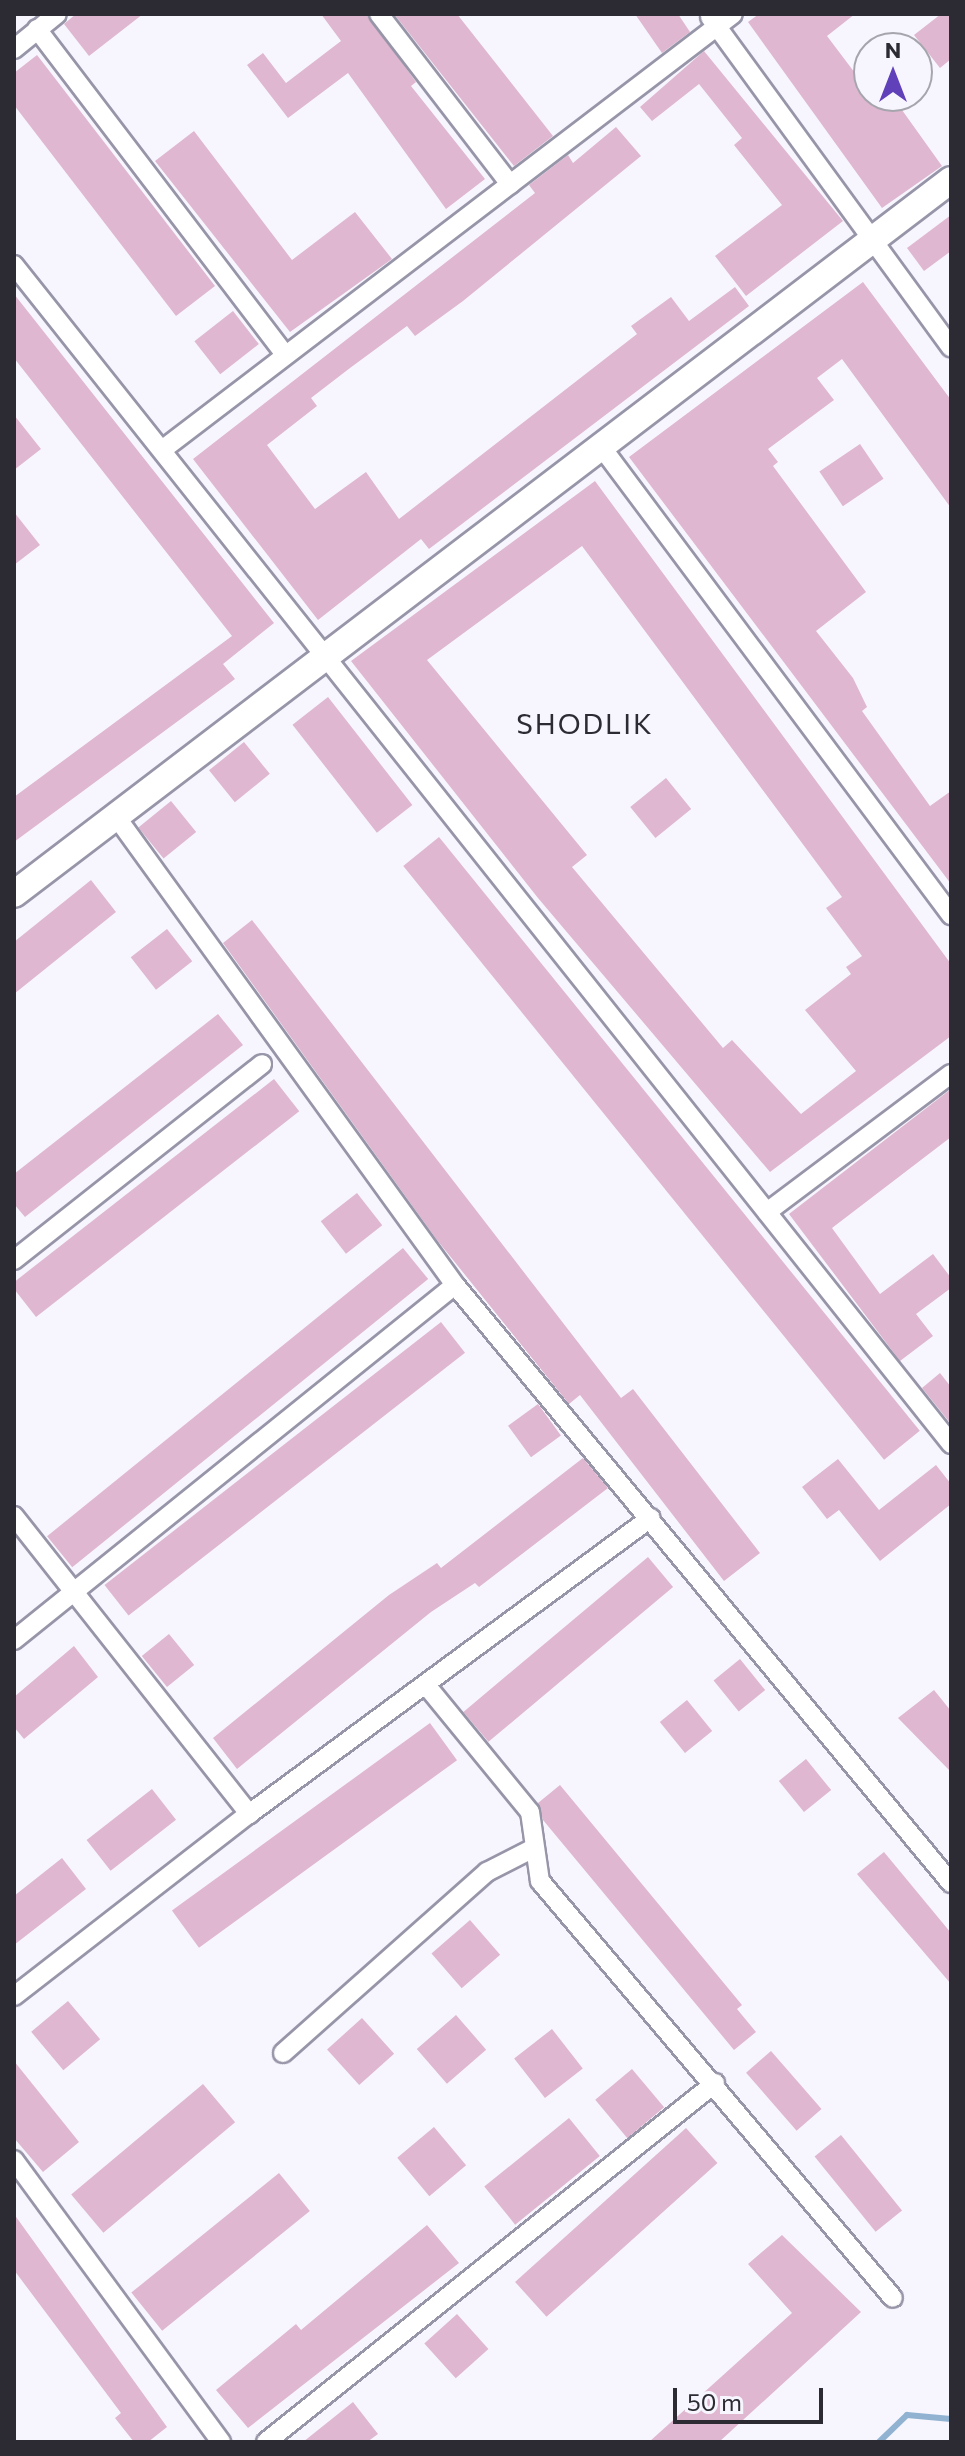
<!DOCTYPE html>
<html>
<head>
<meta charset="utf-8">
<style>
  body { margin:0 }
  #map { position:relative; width:965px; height:2456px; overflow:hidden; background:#f7f6fe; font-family:Commissioner,sans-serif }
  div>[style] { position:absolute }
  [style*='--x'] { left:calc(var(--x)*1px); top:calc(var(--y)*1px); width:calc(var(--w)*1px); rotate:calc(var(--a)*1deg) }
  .stream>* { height:6px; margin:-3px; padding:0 3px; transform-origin:3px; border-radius:3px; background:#91b3d1 }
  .building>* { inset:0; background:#dfb7d0; transform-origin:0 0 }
  .roads { filter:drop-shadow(2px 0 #9795a8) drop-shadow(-2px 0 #9795a8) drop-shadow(0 2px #9795a8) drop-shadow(0 -2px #9795a8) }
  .minor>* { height:18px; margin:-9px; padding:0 9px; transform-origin:9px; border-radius:9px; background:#fff }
  .secondary>* { height:26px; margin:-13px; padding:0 13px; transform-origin:13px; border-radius:13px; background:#fff }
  span { translate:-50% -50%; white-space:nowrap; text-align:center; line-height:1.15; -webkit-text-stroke:8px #f7f6fe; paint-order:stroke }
  .quarter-label { font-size:28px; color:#2c2b33; letter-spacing:2px }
  .frame { position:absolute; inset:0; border:16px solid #2c2b33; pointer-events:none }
  .north { position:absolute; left:853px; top:32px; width:80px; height:80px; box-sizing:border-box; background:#f7f6fe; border:2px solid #a6a5ad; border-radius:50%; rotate:0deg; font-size:22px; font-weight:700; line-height:32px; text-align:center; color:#2c2b33 }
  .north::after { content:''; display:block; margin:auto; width:28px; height:36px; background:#6141b9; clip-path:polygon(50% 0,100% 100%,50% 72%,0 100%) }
  .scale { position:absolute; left:673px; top:2388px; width:150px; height:36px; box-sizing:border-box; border:4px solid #2c2b33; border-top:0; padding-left:10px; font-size:24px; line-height:28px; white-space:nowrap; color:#2c2b33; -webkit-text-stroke:6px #f7f6fe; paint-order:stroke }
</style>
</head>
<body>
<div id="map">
  <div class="stream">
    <div style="--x:879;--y:2442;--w:39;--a:-44"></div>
    <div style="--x:907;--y:2415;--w:44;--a:5.2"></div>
  </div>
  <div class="building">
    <div style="clip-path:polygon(76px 14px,143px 14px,89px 56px,64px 24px)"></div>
    <div style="clip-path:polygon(321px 14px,367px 14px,416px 82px,411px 86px,485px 179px,446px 209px,348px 73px,288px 118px,247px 65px,263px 53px,286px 83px,341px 41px)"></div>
    <div style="clip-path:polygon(394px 14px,457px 14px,553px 136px,514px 166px)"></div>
    <div style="clip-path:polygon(635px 14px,678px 14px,690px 32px,662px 53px)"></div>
    <div style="clip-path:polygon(759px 14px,855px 14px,827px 36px,861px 81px,869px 76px,869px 96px,892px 96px,942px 166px,882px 208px,748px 22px)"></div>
    <div style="clip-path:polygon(941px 14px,951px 14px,951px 59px,940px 68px,914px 35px)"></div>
    <div style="clip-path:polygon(704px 51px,843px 221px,746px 296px,715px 256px,782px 205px,734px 145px,742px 138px,699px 84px,652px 121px,640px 107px)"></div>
    <div style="clip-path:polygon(37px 55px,215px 286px,176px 316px,14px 105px,14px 73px)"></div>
    <div style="clip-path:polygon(616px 127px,641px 156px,463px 301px,415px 336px,407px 326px,350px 368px,311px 398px,317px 406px,267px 445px,315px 509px,366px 472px,399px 519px,637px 334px,631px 326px,671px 297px,689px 321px,735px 287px,749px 306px,429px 549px,421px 539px,318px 620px,193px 459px,535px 193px,529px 185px,568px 155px,573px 163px)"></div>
    <div style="clip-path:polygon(194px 131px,292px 260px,355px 212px,392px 259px,290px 332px,155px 161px)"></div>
    <div style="clip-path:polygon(951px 215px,951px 251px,924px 271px,907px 248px)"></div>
    <div style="clip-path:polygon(863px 282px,951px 400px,951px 508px,842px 359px,817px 378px,834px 400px,768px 449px,778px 462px,773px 466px,866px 592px,816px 631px,853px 678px,867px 707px,862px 711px,930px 806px,951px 791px,951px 884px,629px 457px)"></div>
    <div style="clip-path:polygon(14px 294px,274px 623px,223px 664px,235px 679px,14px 842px,14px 797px,232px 636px,14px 358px)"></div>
    <div style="left:233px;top:311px;width:42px;height:49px;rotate:52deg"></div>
    <div style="clip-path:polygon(14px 415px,41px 449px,14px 470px)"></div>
    <div style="left:860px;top:444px;width:42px;height:49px;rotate:56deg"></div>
    <div style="clip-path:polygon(evenodd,595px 481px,951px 964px,951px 1036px,770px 1172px,538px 898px,351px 661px,595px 481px,582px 546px,842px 897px,826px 908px,862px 956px,846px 967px,851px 974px,805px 1010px,856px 1071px,801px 1114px,732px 1040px,723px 1048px,572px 867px,587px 855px,427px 660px,582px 546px)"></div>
    <div style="clip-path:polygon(14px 512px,40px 545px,14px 565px)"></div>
    <div style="left:328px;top:697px;width:137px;height:45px;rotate:52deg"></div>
    <div style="left:244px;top:742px;width:41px;height:45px;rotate:51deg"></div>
    <div style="left:666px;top:778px;width:40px;height:46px;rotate:51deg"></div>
    <div style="left:171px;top:801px;width:40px;height:42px;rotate:51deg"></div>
    <div style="left:439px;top:837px;width:764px;height:46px;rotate:51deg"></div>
    <div style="clip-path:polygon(91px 880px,116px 912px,14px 994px,14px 942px)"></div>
    <div style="clip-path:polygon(252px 920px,621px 1398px,633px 1389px,760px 1553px,724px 1581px,580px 1395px,569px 1404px,437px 1240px,223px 943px)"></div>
    <div style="left:167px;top:929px;width:41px;height:46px;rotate:52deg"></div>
    <div style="clip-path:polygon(218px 1014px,243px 1045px,25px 1217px,14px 1204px,14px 1174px)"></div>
    <div style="left:274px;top:1079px;width:41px;height:334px;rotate:52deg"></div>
    <div style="clip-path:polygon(951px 1089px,951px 1137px,832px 1228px,880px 1294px,933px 1254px,951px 1278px,951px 1288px,916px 1314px,933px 1336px,900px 1361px,789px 1214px)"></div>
    <div style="left:357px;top:1193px;width:41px;height:46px;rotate:52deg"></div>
    <div style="left:403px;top:1248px;width:40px;height:458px;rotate:51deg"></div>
    <div style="left:441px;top:1322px;width:39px;height:427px;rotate:52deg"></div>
    <div style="clip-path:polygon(940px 1373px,951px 1387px,951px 1424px,922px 1388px)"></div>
    <div style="left:538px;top:1404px;width:39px;height:37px;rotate:54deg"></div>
    <div style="clip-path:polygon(583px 1458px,608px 1488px,479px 1587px,475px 1583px,431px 1612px,237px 1769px,213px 1738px,389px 1595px,437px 1563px,441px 1568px)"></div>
    <div style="clip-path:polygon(838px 1459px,879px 1510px,936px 1465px,951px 1484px,951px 1504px,880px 1561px,839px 1510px,827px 1519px,802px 1487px)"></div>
    <div style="left:648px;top:1557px;width:39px;height:241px;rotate:50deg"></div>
    <div style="left:169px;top:1634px;width:40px;height:35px;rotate:51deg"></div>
    <div style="clip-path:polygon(74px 1646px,98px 1677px,24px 1739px,14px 1727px,14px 1697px)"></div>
    <div style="left:740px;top:1659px;width:40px;height:34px;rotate:51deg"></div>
    <div style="clip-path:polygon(934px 1690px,951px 1711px,951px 1772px,898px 1718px)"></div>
    <div style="left:687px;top:1700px;width:40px;height:35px;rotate:51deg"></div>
    <div style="left:430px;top:1723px;width:46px;height:319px;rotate:54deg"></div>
    <div style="left:806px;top:1759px;width:40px;height:35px;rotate:51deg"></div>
    <div style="clip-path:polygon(560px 1785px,742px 2005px,737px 2009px,756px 2032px,734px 2050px,543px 1820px,538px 1803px)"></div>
    <div style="left:152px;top:1789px;width:39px;height:83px;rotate:52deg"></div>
    <div style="clip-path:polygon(884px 1852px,951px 1933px,951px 1984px,857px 1874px)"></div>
    <div style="clip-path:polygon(62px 1858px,86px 1889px,14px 1945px,14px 1896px)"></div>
    <div style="left:470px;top:1920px;width:46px;height:51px;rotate:49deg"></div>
    <div style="left:68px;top:2001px;width:50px;height:48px;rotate:50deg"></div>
    <div style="left:456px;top:2015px;width:46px;height:52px;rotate:49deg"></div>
    <div style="left:362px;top:2018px;width:48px;height:47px;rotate:48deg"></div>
    <div style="left:552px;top:2029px;width:50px;height:48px;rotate:52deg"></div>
    <div style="left:771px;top:2051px;width:77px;height:33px;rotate:49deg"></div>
    <div style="clip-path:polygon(14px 2061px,79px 2142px,43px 2172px,14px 2138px)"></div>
    <div style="left:632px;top:2069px;width:50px;height:48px;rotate:50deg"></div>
    <div style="left:203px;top:2084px;width:50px;height:172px;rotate:50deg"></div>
    <div style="left:569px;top:2118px;width:49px;height:109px;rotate:51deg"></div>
    <div style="left:434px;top:2127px;width:50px;height:48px;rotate:50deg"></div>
    <div style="left:686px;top:2128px;width:47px;height:230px;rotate:48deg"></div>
    <div style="left:841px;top:2135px;width:97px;height:34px;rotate:51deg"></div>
    <div style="left:279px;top:2173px;width:49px;height:190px;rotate:51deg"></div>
    <div style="clip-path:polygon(14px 2214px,167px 2427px,148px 2442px,134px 2442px,115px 2418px,121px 2413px,14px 2270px)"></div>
    <div style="clip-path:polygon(427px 2225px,459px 2263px,248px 2428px,216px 2390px,296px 2324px,301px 2330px)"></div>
    <div style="clip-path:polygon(782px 2235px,861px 2312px,719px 2442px,649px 2442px,792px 2313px,748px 2264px)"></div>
    <div style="left:457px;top:2314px;width:47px;height:44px;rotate:48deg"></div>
    <div style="clip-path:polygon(353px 2402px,378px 2434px,367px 2442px,303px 2442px)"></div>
  </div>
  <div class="roads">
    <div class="minor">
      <div style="--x:379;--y:14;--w:215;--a:52.4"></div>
      <div style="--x:710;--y:17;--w:409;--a:53.9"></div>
      <div style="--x:37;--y:29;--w:409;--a:52.7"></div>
      <div style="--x:14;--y:49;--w:55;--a:-39.1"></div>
      <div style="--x:14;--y:265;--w:1506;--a:51.52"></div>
      <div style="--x:600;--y:445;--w:587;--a:53.25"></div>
      <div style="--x:162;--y:450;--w:718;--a:-37.36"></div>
      <div style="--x:115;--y:815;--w:580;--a:54.12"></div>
      <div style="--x:455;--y:1285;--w:777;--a:50.33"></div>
      <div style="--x:767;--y:1212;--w:230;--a:-36.9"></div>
      <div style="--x:14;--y:1260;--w:316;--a:-38.3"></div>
      <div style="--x:14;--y:1516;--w:380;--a:51.7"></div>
      <div style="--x:14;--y:1640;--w:566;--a:-38.83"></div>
      <div style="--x:426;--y:1685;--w:164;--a:50.7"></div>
      <div style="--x:530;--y:1812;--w:70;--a:81.8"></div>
      <div style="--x:540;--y:1881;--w:546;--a:49.75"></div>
      <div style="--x:14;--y:1996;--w:297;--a:-37.8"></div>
      <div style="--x:249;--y:1814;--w:499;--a:-36.4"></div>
      <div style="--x:283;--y:2053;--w:273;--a:-41.6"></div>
      <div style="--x:487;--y:1872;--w:53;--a:-27.1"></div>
      <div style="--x:14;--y:2160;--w:350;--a:53.7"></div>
      <div style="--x:266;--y:2442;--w:575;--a:-38.64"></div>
    </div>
    <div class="secondary">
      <div style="--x:14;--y:894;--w:1178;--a:-37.31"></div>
    </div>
  </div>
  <div class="quarter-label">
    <span style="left:585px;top:723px">SHODLIK</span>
  </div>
  <div class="frame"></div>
  <div class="north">N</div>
  <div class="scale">50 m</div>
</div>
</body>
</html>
